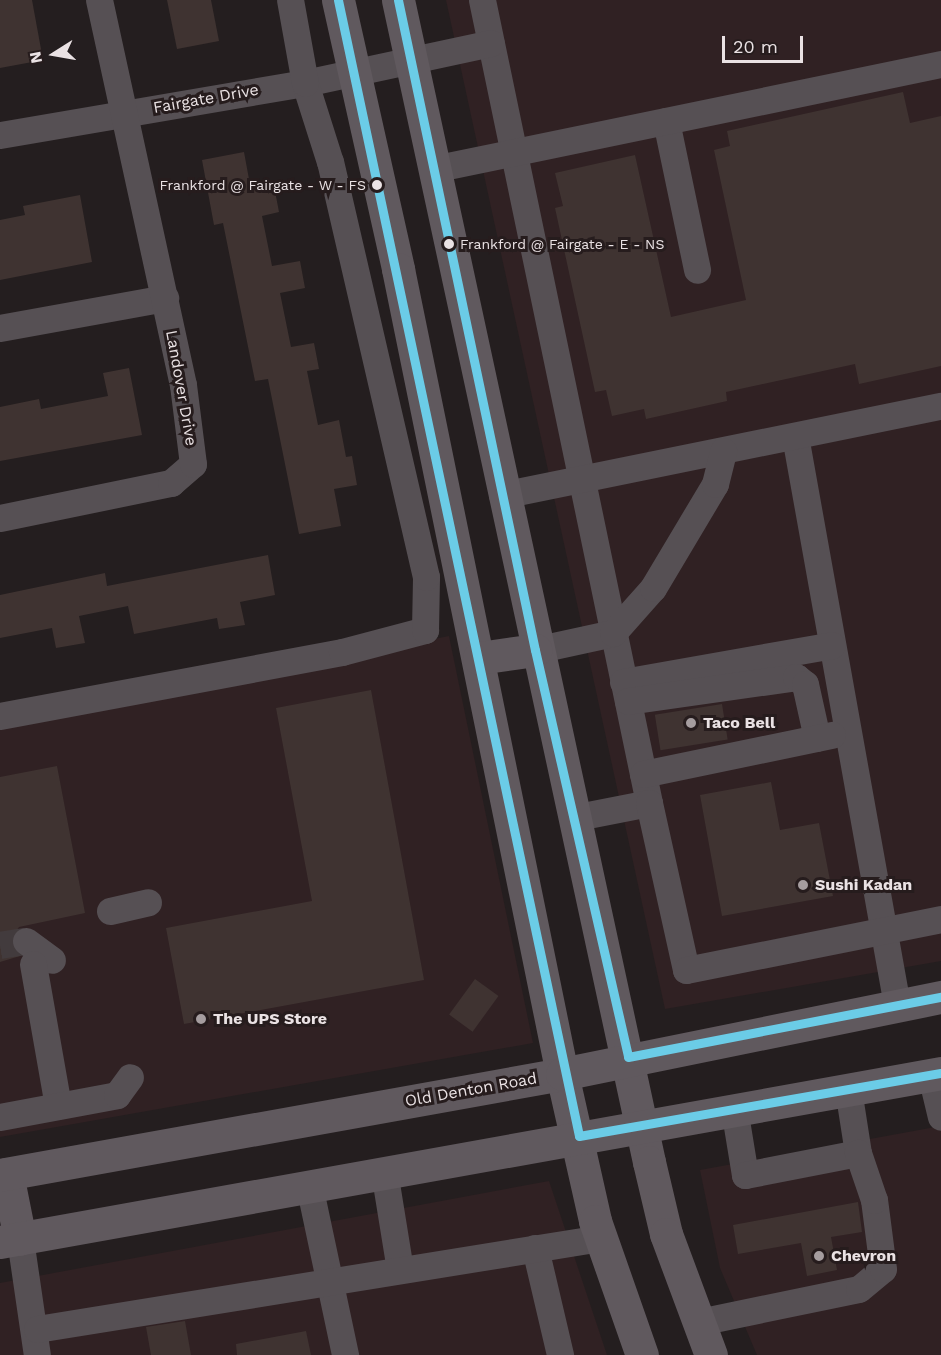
<!DOCTYPE html>
<html>
<head>
<meta charset="utf-8">
<style>
  body { margin:0 }
  #map { position:relative; width:941px; height:1355px; overflow:hidden; background:#241e1f; font-family:"Work Sans",sans-serif }
  div>[style] { position:absolute }
  [style*='--x'] { left:calc(var(--x)*1px); top:calc(var(--y)*1px); width:calc(var(--w)*1px); rotate:calc(var(--a)*1deg) }
  .built>* { inset:0; background:#302123 }
  .building>* { inset:0; background:#3f3331; transform-origin:0 0 }
  .minor-tunnel>* { height:27px; margin-top:-13.5px; transform-origin:0; background:repeating-linear-gradient(90deg,#423b3d 0 27px,transparent 0 41px) }
  .minor>* { height:27px; margin:-13.5px; padding:0 13.5px; transform-origin:13.5px; border-radius:13.5px; background:#565054 }
  .major>* { height:33px; margin:-16.5px; padding:0 16.5px; transform-origin:16.5px; border-radius:16.5px; background:#60595e }
  .bus-1>* { height:9px; margin:-4.5px; padding:0 4.5px; transform-origin:4.5px; border-radius:4.5px; background:#6bcce7 }
  .dots>* { width:16px; height:16px; translate:-50% -50%; box-sizing:border-box; border:3px solid #261c1d; border-radius:50% }
  span { translate:-50% -50%; white-space:nowrap; text-align:center; line-height:1.15; -webkit-text-stroke:6px #261c1d; paint-order:stroke }
  .bus-label { font-size:14px; color:#eae2e4 }
  .right { translate:-100% -50%; text-align:right }
  .left { translate:0 -50%; text-align:left }
  .street-label { font-size:16px; color:#eae2e4 }
  .poi-label { font-size:16px; color:#eae2e4; font-weight:700 }
  .north { position:absolute; left:24px; top:24px; width:60px; height:60px; -webkit-text-stroke:4px #261c1d; paint-order:stroke; rotate:259deg; font-size:16px; font-weight:700; line-height:24px; text-align:center; color:#eae2e4 }
  .north::after { content:''; display:block; margin:auto; width:21px; height:27px; background:#eae2e4; clip-path:polygon(50% 0,100% 100%,50% 72%,0 100%) }
  .scale { position:absolute; left:722px; top:36px; width:81px; height:27px; box-sizing:border-box; border:3px solid #eae2e4; border-top:0; padding-left:8px; font-size:18px; line-height:21px; white-space:nowrap; color:#eae2e4; -webkit-text-stroke:4px #261c1d; paint-order:stroke }
</style>
</head>
<body>
<div id="map">
  <div class="built">
    <div style="clip-path:polygon(446px 0,941px 0,941px 961px,665px 1009px)"></div>
    <div style="clip-path:polygon(449px 636px,533px 1043px,0 1137px,0 726px)"></div>
    <div style="clip-path:polygon(941px 1126px,941px 1355px,757px 1355px,720px 1268px,700px 1170px)"></div>
    <div style="clip-path:polygon(549px 1181px,607px 1355px,0 1355px,0 1283px)"></div>
  </div>
  <div class="building">
    <div style="clip-path:polygon(0 0,32px 0,43px 60px,0 68px)"></div>
    <div style="clip-path:polygon(167px 0,211px 0,219px 41px,177px 49px)"></div>
    <div style="clip-path:polygon(903px 92px,910px 123px,941px 116px,941px 366px,859px 384px,855px 364px,726px 392px,727px 401px,646px 419px,644px 409px,612px 416px,606px 390px,595px 392px,555px 208px,563px 206px,555px 173px,635px 155px,671px 317px,746px 300px,714px 150px,730px 146px,727px 131px)"></div>
    <div style="clip-path:polygon(244px 152px,251px 190px,274px 186px,279px 212px,262px 216px,272px 266px,300px 261px,305px 288px,280px 293px,291px 347px,314px 343px,319px 369px,307px 371px,318px 425px,339px 420px,346px 457px,352px 456px,357px 485px,334px 489px,341px 526px,299px 534px,268px 379px,255px 381px,223px 223px,214px 225px,202px 160px)"></div>
    <div style="clip-path:polygon(80px 195px,92px 262px,0 280px,0 220px,25px 215px,23px 206px)"></div>
    <div style="clip-path:polygon(129px 368px,142px 435px,0 461px,0 407px,39px 399px,41px 409px,108px 396px,103px 373px)"></div>
    <div style="clip-path:polygon(268px 555px,275px 595px,240px 602px,245px 625px,219px 629px,217px 618px,134px 634px,128px 606px,79px 616px,85px 643px,56px 648px,52px 628px,0 638px,0 595px,105px 573px,107px 586px)"></div>
    <div style="clip-path:polygon(371px 690px,424px 980px,184px 1024px,166px 928px,312px 901px,276px 708px)"></div>
    <div style="left:722px;top:704px;width:36px;height:68px;rotate:81deg"></div>
    <div style="clip-path:polygon(57px 766px,85px 913px,19px 927px,10px 940px,20px 956px,0 962px,0 777px)"></div>
    <div style="clip-path:polygon(771px 782px,780px 830px,819px 823px,833px 896px,722px 916px,700px 795px)"></div>
    <div style="left:475px;top:979px;width:29px;height:44px;rotate:36deg"></div>
    <div style="clip-path:polygon(858px 1202px,862px 1232px,831px 1237px,837px 1270px,807px 1276px,801px 1243px,738px 1254px,733px 1225px)"></div>
    <div style="clip-path:polygon(185px 1321px,191px 1355px,151px 1355px,146px 1327px)"></div>
    <div style="clip-path:polygon(306px 1331px,311px 1355px,237px 1355px,236px 1344px)"></div>
  </div>
  <div class="minor-tunnel">
    <div style="--x:0;--y:945;--w:26;--a:-9"></div>
  </div>
  <div class="minor">
    <div style="--x:482;--y:0;--w:820;--a:78.25"></div>
    <div style="--x:649;--y:803;--w:78;--a:169"></div>
    <div style="--x:666;--y:121;--w:152;--a:78.2"></div>
    <div style="--x:0;--y:135;--w:309;--a:-9.7"></div>
    <div style="--x:305;--y:83;--w:190;--a:-12.1"></div>
    <div style="--x:433;--y:169;--w:519;--a:-11.68"></div>
    <div style="--x:0;--y:328;--w:168;--a:-10.3"></div>
    <div style="--x:795;--y:436;--w:578;--a:79.84"></div>
    <div style="--x:502;--y:495;--w:448;--a:-11.5"></div>
    <div style="--x:0;--y:518;--w:175;--a:-11.6"></div>
    <div style="--x:171;--y:483;--w:29;--a:-41"></div>
    <div style="--x:193;--y:464;--w:80;--a:-97.2"></div>
    <div style="--x:183;--y:385;--w:394;--a:-102.3"></div>
    <div style="--x:535;--y:650;--w:80;--a:-12.3"></div>
    <div style="--x:613;--y:633;--w:60;--a:-48.4"></div>
    <div style="--x:653;--y:588;--w:121;--a:-59.2"></div>
    <div style="--x:715;--y:484;--w:34;--a:-76"></div>
    <div style="--x:623;--y:682;--w:212;--a:-10"></div>
    <div style="--x:628;--y:701;--w:170;--a:-8.1"></div>
    <div style="--x:796;--y:677;--w:11;--a:38"></div>
    <div style="--x:805;--y:684;--w:55;--a:77.5"></div>
    <div style="--x:0;--y:716;--w:348;--a:-10.6"></div>
    <div style="--x:342;--y:652;--w:86;--a:-14.8"></div>
    <div style="--x:425;--y:630;--w:53;--a:-88.9"></div>
    <div style="--x:426;--y:577;--w:426;--a:-103"></div>
    <div style="--x:330;--y:162;--w:83;--a:-107.6"></div>
    <div style="--x:305;--y:83;--w:84;--a:-100.2"></div>
    <div style="--x:643;--y:774;--w:193;--a:-11.7"></div>
    <div style="--x:649;--y:803;--w:171;--a:77.5"></div>
    <div style="--x:686;--y:970;--w:260;--a:-11.3"></div>
    <div style="--x:110;--y:911;--w:39;--a:-13"></div>
    <div style="--x:26;--y:941;--w:32;--a:36"></div>
    <div style="--x:33;--y:964;--w:144;--a:80"></div>
    <div style="--x:931;--y:1075;--w:43;--a:76.6"></div>
    <div style="--x:734;--y:1108;--w:68;--a:80.7"></div>
    <div style="--x:745;--y:1175;--w:115;--a:-11"></div>
    <div style="--x:858;--y:1153;--w:65;--a:-98.9"></div>
    <div style="--x:0;--y:1117;--w:119;--a:-10.6"></div>
    <div style="--x:117;--y:1095;--w:22;--a:-54"></div>
    <div style="--x:384;--y:1171;--w:100;--a:80.8"></div>
    <div style="--x:309;--y:1185;--w:174;--a:78"></div>
    <div style="--x:20;--y:1239;--w:117;--a:81.7"></div>
    <div style="--x:535;--y:1248;--w:110;--a:76.8"></div>
    <div style="--x:699;--y:1322;--w:163;--a:-11.7"></div>
    <div style="--x:859;--y:1289;--w:31;--a:-40"></div>
    <div style="--x:883;--y:1269;--w:70;--a:-97.4"></div>
    <div style="--x:874;--y:1200;--w:50;--a:-108.8"></div>
    <div style="--x:37;--y:1329;--w:571;--a:-9.17"></div>
  </div>
  <div class="major">
    <div style="--x:338;--y:0;--w:276;--a:77.4"></div>
    <div style="--x:398;--y:269;--w:822;--a:78.48"></div>
    <div style="--x:562;--y:1074;--w:151;--a:77.3"></div>
    <div style="--x:595;--y:1221;--w:142;--a:70.7"></div>
    <div style="--x:398;--y:0;--w:1189;--a:77.81"></div>
    <div style="--x:649;--y:1162;--w:74;--a:76.7"></div>
    <div style="--x:666;--y:1234;--w:129;--a:69.6"></div>
    <div style="--x:479;--y:658;--w:57;--a:-8.1"></div>
    <div style="--x:7;--y:1174;--w:66;--a:78.7"></div>
    <div style="--x:0;--y:1175;--w:571;--a:-10.19"></div>
    <div style="--x:562;--y:1074;--w:387;--a:-11.5"></div>
    <div style="--x:0;--y:1242;--w:956;--a:-10.18"></div>
  </div>
  <div class="bus-1">
    <div style="--x:338;--y:0;--w:1161;--a:78.02"></div>
    <div style="--x:579;--y:1136;--w:367;--a:-9.9"></div>
    <div style="--x:398;--y:0;--w:664;--a:78.1"></div>
    <div style="--x:535;--y:650;--w:417;--a:77.1"></div>
    <div style="--x:628;--y:1057;--w:319;--a:-10.9"></div>
  </div>
  <div class="dots">
    <div style="left:377px;top:185px;background:#eae2e4"></div>
    <div style="left:449px;top:244px;background:#eae2e4"></div>
    <div style="left:691px;top:723px;background:#a59d9f"></div>
    <div style="left:803px;top:885px;background:#a59d9f"></div>
    <div style="left:201px;top:1019px;background:#a59d9f"></div>
    <div style="left:819px;top:1256px;background:#a59d9f"></div>
  </div>
  <div class="bus-label">
    <span class="right" style="left:366px;top:185px">Frankford @ Fairgate - W - FS</span>
    <span class="left" style="left:460px;top:244px">Frankford @ Fairgate - E - NS</span>
  </div>
  <div class="street-label">
    <span style="left:206px;top:99px;rotate:-10deg">Fairgate Drive</span>
    <span style="left:181px;top:388px;rotate:80deg">Landover Drive</span>
    <span style="left:471px;top:1090px;rotate:-10deg">Old Denton Road</span>
  </div>
  <div class="poi-label">
    <span class="left" style="left:703px;top:723px">Taco Bell</span>
    <span class="left" style="left:815px;top:885px">Sushi Kadan</span>
    <span class="left" style="left:213px;top:1019px">The UPS Store</span>
    <span class="left" style="left:831px;top:1256px">Chevron</span>
  </div>
  <div class="north">N</div>
  <div class="scale">20 m</div>
</div>
</body>
</html>
